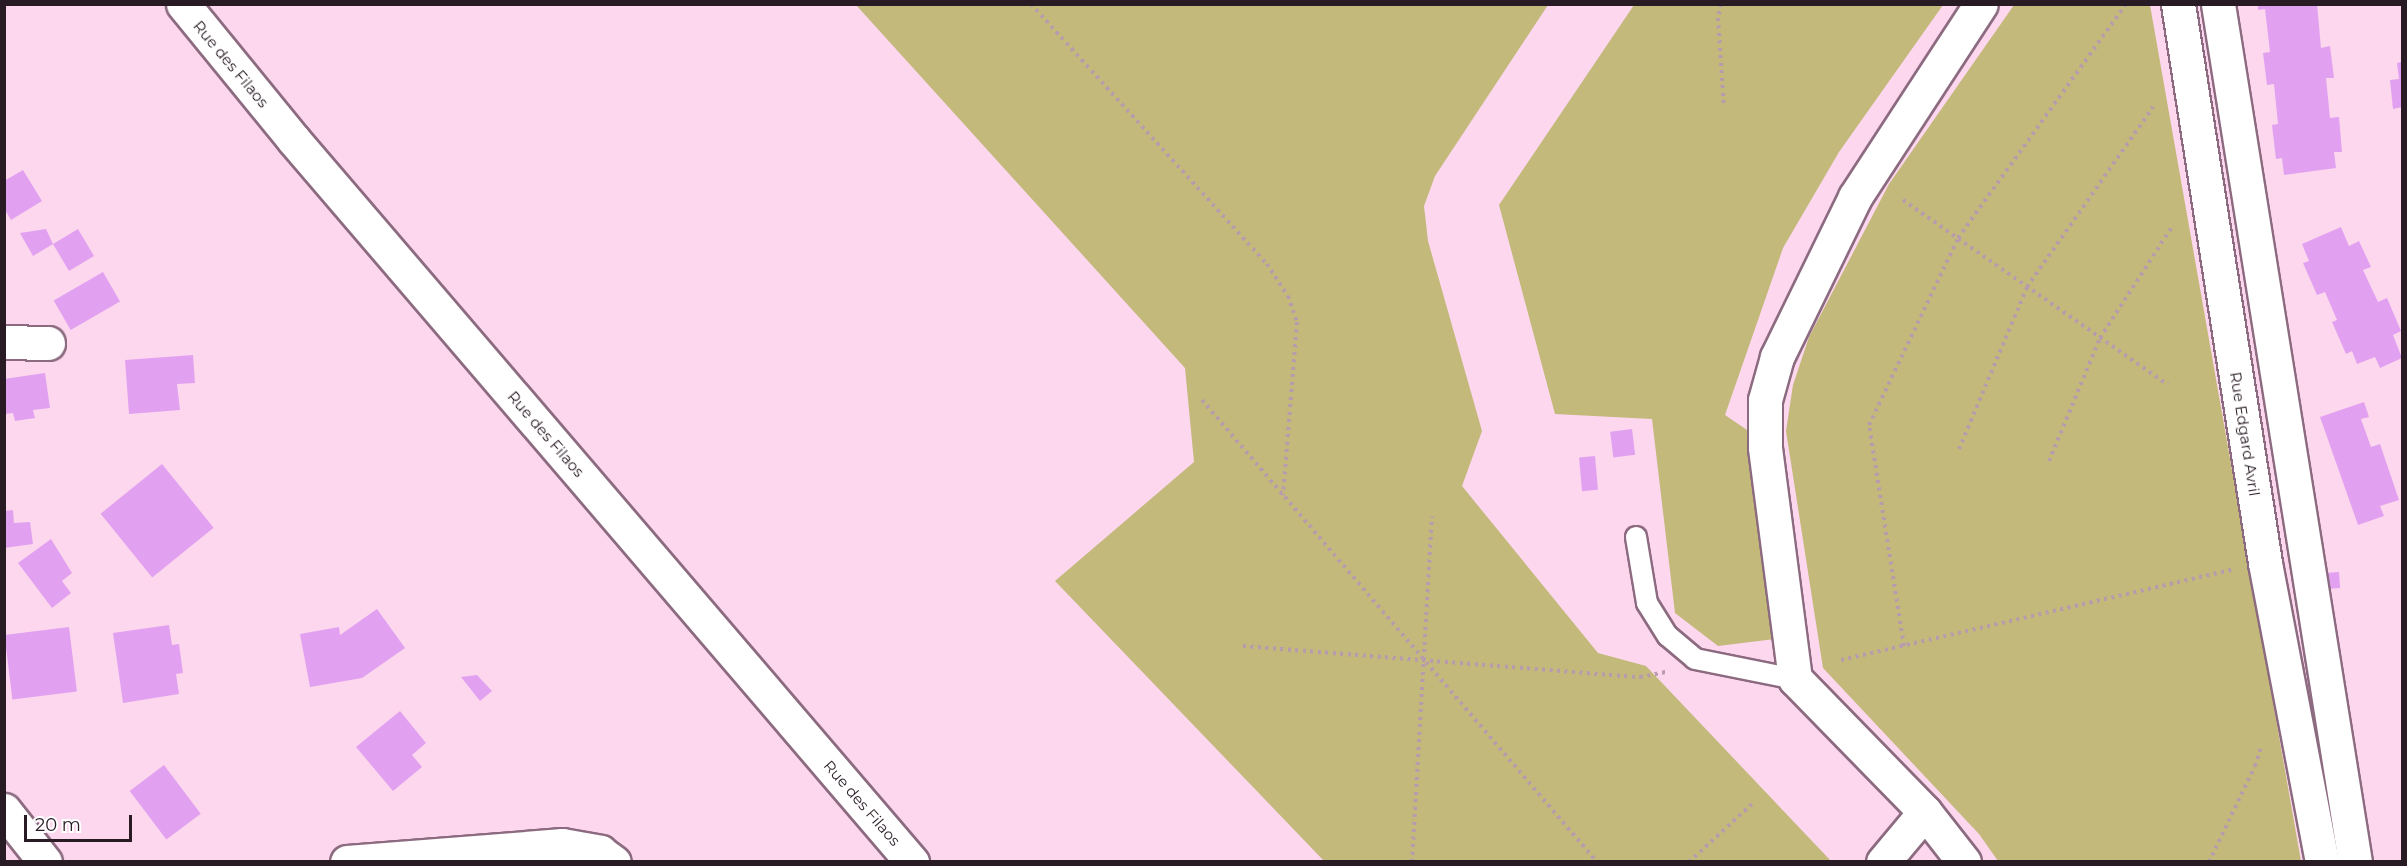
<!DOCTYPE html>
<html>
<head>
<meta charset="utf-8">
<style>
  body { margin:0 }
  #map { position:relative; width:2407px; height:866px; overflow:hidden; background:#fcd7ee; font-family:Montserrat,sans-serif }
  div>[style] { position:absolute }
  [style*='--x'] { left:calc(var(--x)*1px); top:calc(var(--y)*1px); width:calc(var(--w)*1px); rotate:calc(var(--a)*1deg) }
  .green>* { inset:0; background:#c3b97a }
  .building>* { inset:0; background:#e2a1f0; transform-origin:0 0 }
  .path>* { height:4px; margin-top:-2px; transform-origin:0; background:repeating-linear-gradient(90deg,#b89bad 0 3px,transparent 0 7.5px) }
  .roads { filter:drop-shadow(2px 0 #8c6b80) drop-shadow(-2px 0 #8c6b80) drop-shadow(0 2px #8c6b80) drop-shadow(0 -2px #8c6b80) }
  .service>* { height:20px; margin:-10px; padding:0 10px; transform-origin:10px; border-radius:10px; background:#fff }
  .minor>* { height:33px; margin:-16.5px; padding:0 16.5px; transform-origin:16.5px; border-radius:16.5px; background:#fff }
  .tertiary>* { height:33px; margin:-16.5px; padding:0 16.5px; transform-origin:16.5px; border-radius:16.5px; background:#fff }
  span { translate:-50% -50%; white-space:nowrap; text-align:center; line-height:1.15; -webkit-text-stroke:6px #fff; paint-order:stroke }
  .street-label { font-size:15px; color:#281b24 }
  .frame { position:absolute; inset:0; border:6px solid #281b24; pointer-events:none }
  .scale { position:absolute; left:24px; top:815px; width:108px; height:27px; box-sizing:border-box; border:3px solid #281b24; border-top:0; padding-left:8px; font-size:18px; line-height:21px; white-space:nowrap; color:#281b24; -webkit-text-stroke:4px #fff; paint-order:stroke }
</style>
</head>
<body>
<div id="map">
  <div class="green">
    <div style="clip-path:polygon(856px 5px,1548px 5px,1435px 176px,1424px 206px,1428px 241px,1482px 431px,1462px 486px,1598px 653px,1646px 666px,1831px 861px,1324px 861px,1055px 581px,1194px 462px,1185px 368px)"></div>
    <div style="clip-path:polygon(1634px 5px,1943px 5px,1839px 152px,1783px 248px,1725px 415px,1747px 430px,1775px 639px,1718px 646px,1675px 613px,1652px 419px,1555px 414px,1499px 205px)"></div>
    <div style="clip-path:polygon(2014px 5px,2150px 5px,2301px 861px,1998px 861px,1979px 834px,1823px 668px,1786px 431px,1793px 385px,1809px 337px,1889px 184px)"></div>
  </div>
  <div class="building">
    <div style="clip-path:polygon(2258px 4px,2317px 4px,2321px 48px,2330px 46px,2334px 78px,2326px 78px,2330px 118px,2339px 117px,2342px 152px,2334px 152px,2336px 168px,2284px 175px,2282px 158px,2276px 159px,2272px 125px,2278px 124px,2274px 84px,2267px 85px,2263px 53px,2270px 52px,2265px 9px,2258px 10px)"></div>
    <div style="clip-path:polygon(2402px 62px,2402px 107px,2393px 109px,2390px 80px,2399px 79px,2397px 63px)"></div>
    <div style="clip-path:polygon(23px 170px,42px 201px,11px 220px,4px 208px,4px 181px)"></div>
    <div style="clip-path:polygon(2341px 227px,2349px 246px,2359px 241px,2371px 267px,2363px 270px,2378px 302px,2387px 298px,2401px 331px,2393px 335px,2402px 358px,2380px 368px,2375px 357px,2357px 364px,2352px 351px,2346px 354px,2332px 322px,2337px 320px,2325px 292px,2317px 295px,2303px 263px,2309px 261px,2302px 244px)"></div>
    <div style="clip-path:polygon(46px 229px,53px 244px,78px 229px,94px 256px,69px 271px,53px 244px,33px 256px,20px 233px)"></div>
    <div style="left:103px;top:272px;width:34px;height:57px;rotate:60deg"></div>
    <div style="clip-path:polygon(193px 355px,195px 383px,177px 384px,180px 410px,129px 414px,125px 360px)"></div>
    <div style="clip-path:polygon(45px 373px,50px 408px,33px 410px,35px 418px,15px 421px,13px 413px,4px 414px,4px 379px)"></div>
    <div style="clip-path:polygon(2364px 402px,2369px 417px,2361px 419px,2371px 447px,2380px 444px,2399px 500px,2380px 506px,2384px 516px,2358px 525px,2320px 417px)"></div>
    <div style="left:1632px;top:429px;width:26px;height:22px;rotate:83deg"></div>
    <div style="left:1595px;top:456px;width:34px;height:16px;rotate:85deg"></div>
    <div style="left:162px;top:464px;width:82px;height:79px;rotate:51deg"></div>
    <div style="clip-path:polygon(13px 510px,14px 523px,30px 522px,33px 544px,4px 548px,4px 511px)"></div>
    <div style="clip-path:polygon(51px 539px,72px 573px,62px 581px,71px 593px,52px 608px,18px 563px)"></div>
    <div style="left:2339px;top:572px;width:16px;height:18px;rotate:86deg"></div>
    <div style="clip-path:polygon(377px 609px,405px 648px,362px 678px,310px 687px,300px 634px,339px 627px,340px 635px)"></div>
    <div style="clip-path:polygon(169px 625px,172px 645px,179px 644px,183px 673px,176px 674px,179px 694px,123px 703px,113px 633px)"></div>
    <div style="left:69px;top:627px;width:65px;height:65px;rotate:83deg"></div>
    <div style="clip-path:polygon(477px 675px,492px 691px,480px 701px,461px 677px)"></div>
    <div style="clip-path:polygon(400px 711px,426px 743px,412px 755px,422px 767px,393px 791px,356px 747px)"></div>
    <div style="left:164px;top:765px;width:61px;height:43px;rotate:53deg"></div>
  </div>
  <div class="path">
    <div style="--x:1031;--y:4;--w:351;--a:47.8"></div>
    <div style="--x:1267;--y:264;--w:38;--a:57"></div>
    <div style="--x:1288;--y:296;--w:28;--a:71"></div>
    <div style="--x:1297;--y:322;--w:174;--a:94.6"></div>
    <div style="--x:1721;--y:4;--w:14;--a:102"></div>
    <div style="--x:1718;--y:18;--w:90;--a:86.2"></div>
    <div style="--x:1903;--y:200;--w:323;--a:34.9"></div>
    <div style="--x:1202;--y:400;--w:608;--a:49.47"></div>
    <div style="--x:1959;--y:449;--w:176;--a:-67.2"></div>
    <div style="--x:2027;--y:287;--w:220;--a:-55"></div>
    <div style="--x:2049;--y:461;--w:133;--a:-67.5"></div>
    <div style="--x:2100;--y:338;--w:135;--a:-57.1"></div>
    <div style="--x:1243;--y:646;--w:398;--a:4.5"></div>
    <div style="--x:1640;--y:677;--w:26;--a:-11"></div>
    <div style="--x:1904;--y:646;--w:224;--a:-99"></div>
    <div style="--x:1869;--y:425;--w:207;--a:-64.5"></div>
    <div style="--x:1958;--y:238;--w:288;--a:-54.3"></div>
    <div style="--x:1841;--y:660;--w:401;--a:-13"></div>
    <div style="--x:1412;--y:862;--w:346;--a:-86.7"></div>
    <div style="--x:1689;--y:862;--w:87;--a:-42.7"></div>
    <div style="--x:2209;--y:862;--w:106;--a:-64.4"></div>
    <div style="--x:2255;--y:766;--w:22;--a:-72"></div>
  </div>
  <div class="roads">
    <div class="service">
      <div style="--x:1636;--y:537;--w:67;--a:80.5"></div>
      <div style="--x:1647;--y:603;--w:39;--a:58"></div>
      <div style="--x:1668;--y:636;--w:35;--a:40"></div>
      <div style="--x:1695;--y:659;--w:102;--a:11.3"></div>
    </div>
    <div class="minor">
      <div style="--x:183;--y:4;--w:174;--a:50.8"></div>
      <div style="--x:293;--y:139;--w:952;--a:49.43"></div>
      <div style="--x:4;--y:342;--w:44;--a:1.3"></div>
      <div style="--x:4;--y:810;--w:66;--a:51.7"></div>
      <div style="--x:347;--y:862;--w:216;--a:-4.5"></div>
      <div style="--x:562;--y:845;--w:39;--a:10"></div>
      <div style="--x:600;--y:852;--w:17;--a:36"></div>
      <div style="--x:1883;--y:862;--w:65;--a:-50"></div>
      <div style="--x:1964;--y:862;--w:63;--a:-128"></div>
      <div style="--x:1925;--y:812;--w:186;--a:-134.3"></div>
      <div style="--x:1795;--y:679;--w:234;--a:-97.4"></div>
      <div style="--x:1765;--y:447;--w:47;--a:-90"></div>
      <div style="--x:1765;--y:400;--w:45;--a:-74.4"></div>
      <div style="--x:1777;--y:357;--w:178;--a:-64"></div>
      <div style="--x:1855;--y:197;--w:230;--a:-56.9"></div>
    </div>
    <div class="tertiary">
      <div style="--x:2178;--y:4;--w:566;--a:81.15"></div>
      <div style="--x:2265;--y:563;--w:304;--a:79.2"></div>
      <div style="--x:2218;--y:4;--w:869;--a:80.93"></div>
    </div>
  </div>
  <div class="street-label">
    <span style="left:231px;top:64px;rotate:50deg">Rue des Filaos</span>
    <span style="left:546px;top:434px;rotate:49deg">Rue des Filaos</span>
    <span style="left:2245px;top:434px;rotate:81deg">Rue Edgard Avril</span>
    <span style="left:862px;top:803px;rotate:49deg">Rue des Filaos</span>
  </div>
  <div class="frame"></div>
  <div class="scale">20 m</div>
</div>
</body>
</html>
